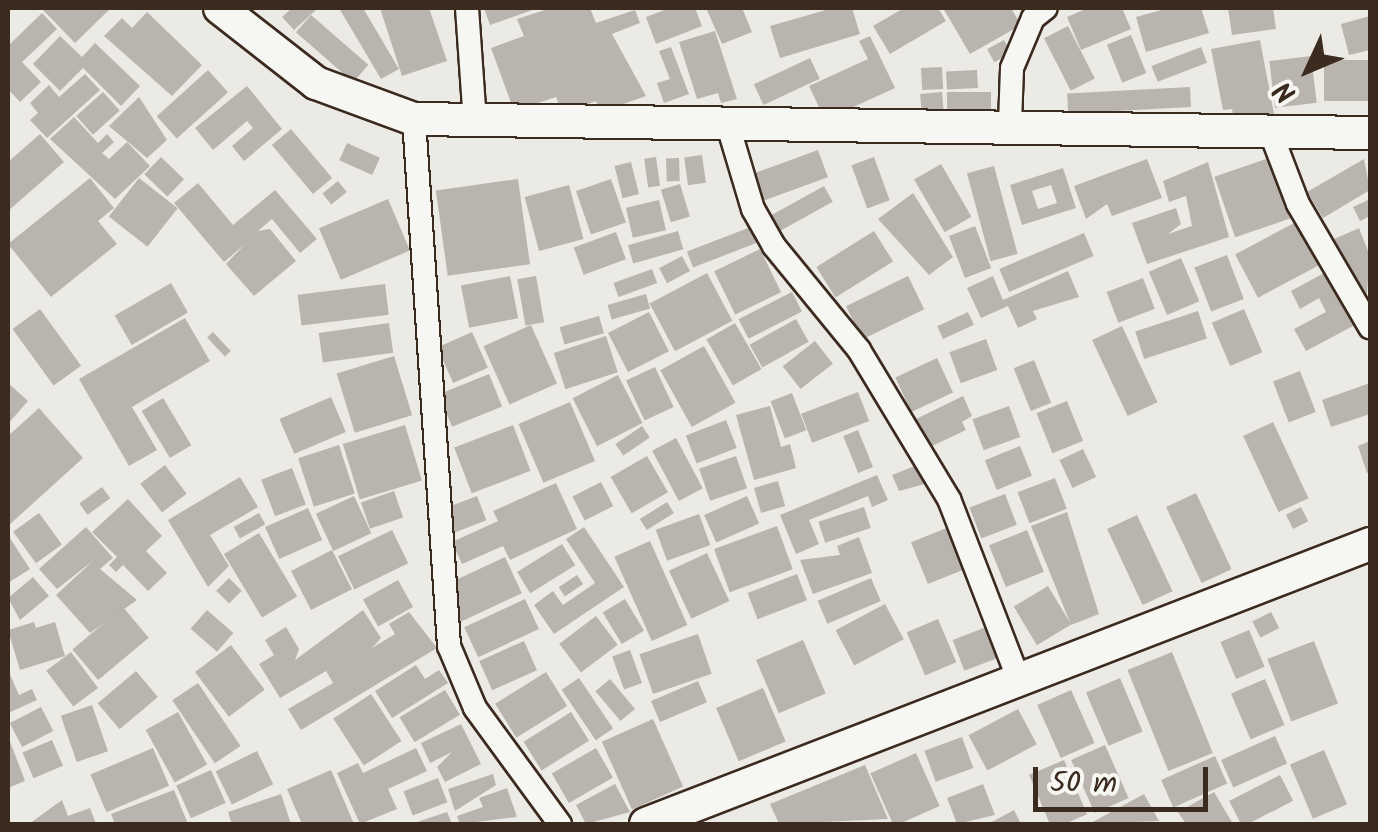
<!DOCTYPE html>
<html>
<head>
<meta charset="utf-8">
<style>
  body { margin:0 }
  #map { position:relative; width:1378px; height:832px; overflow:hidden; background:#ebeae5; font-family:Kalam,sans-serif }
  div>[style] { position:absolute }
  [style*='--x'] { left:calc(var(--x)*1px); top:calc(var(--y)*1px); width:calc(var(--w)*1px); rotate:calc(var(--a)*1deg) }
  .building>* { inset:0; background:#bab4ae; transform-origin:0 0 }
  .roads { filter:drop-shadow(2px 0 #3b2a1e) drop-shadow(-2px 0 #3b2a1e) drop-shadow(0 2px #3b2a1e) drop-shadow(0 -2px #3b2a1e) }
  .street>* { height:22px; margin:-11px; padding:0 11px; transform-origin:11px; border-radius:11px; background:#f6f6f2 }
  .secondary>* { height:32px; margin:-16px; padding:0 16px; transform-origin:16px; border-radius:16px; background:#f6f6f2 }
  span { translate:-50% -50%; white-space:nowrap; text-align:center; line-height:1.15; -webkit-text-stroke:10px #f6f6f2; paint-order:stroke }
  .frame { position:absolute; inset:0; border:10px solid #3b2a1e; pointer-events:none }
  .north { position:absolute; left:1258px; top:20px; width:100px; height:100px; -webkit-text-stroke:8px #f6f6f2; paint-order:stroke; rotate:226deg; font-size:28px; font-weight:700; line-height:40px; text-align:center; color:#3b2a1e }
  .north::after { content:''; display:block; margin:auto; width:35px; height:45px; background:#3b2a1e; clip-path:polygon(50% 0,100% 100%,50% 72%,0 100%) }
  .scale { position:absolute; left:1033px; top:767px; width:175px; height:45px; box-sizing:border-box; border:5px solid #3b2a1e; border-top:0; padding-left:12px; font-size:30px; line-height:35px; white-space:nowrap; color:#3b2a1e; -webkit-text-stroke:8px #f6f6f2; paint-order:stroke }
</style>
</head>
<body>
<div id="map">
  <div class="building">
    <div style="clip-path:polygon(41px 8px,111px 8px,75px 43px)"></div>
    <div style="clip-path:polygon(292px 8px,318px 8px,294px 30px,282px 17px)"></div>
    <div style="clip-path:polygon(339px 8px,363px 8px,399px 69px,381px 79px)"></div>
    <div style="clip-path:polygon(380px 8px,429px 8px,447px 61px,402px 76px)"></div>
    <div style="clip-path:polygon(484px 8px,538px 8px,490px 25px)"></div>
    <div style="clip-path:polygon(551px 8px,590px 8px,596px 23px,635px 10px,640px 23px,612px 34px,646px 96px,600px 112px,596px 101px,562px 113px,556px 97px,514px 111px,491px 48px,524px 36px,517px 19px)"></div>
    <div style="clip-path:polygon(670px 8px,695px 8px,702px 26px,656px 44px,646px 17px)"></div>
    <div style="clip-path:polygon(706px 8px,742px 8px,752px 32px,722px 44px)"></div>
    <div style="clip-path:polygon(833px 8px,852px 8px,860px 34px,780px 58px,770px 26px)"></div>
    <div style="clip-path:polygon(904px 8px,938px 8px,946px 21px,890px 54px,873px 26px)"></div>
    <div style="clip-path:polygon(943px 8px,1011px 8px,1021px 25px,970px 54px)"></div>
    <div style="clip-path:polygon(1088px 8px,1122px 8px,1131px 29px,1081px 50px,1067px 17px)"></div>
    <div style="clip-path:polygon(1169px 8px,1201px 8px,1209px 33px,1146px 52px,1136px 17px)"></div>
    <div style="clip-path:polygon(1228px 8px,1273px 8px,1276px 29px,1232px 35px)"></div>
    <div style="clip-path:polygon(147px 12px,202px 65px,172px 96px,104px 36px,122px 18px,132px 28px)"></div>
    <div style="clip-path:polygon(42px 13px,57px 29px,22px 62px,41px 82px,20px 102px,8px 89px,8px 46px)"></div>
    <div style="left:311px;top:15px;width:76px;height:23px;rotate:41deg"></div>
    <div style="clip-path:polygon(1370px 16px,1370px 50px,1349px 55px,1341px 24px)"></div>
    <div style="left:1068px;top:26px;width:59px;height:27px;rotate:63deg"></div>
    <div style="clip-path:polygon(715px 31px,737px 99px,721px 103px,718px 93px,697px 99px,679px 42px)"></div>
    <div style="left:1131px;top:35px;width:41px;height:26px;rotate:68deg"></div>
    <div style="clip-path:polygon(60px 36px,82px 57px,95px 43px,140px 86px,121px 106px,83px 68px,60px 91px,33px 64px)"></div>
    <div style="clip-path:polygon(870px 36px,895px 88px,825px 120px,809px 86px,868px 59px,859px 41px)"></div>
    <div style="left:1004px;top:40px;width:15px;height:19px;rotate:62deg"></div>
    <div style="clip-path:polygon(1260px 40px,1274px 114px,1234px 120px,1232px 109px,1223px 110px,1211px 49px)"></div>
    <div style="clip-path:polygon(671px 47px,689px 94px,664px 103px,657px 83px,670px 79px,659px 51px)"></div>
    <div style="left:1201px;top:47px;width:17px;height:53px;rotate:69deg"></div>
    <div style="left:1311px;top:56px;width:47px;height:42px;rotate:83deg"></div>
    <div style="left:810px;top:58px;width:23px;height:62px;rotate:65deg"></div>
    <div style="left:1370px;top:60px;width:41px;height:46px;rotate:90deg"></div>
    <div style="left:942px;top:67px;width:22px;height:21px;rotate:87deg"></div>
    <div style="left:208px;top:70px;width:30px;height:69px;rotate:48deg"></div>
    <div style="left:977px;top:70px;width:18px;height:31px;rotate:87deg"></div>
    <div style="clip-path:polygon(85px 74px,100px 90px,47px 138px,30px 120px,38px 113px,30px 103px,49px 85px,59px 97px)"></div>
    <div style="clip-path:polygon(247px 86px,282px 129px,244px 161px,232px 146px,253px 128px,247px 121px,213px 150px,195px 128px)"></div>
    <div style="left:1190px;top:87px;width:20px;height:123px;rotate:87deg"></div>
    <div style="left:103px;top:92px;width:25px;height:36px;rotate:48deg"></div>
    <div style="left:942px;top:92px;width:24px;height:22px;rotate:85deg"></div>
    <div style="left:991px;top:92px;width:24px;height:44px;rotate:90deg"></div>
    <div style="clip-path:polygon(139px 97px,167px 140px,147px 158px,109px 126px)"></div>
    <div style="clip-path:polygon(74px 117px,98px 143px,107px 134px,114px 142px,102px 153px,109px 159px,127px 142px,150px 166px,115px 199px,50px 139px)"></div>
    <div style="left:291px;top:129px;width:64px;height:25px;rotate:50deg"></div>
    <div style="clip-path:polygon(40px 134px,64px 162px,8px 211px,8px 162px)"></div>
    <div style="left:347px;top:143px;width:36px;height:19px;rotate:24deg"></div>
    <div style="left:818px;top:150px;width:29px;height:69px;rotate:70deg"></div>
    <div style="left:702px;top:155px;width:28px;height:18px;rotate:82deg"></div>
    <div style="left:161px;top:157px;width:32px;height:24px;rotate:44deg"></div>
    <div style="left:656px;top:157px;width:29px;height:12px;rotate:82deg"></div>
    <div style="left:874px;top:157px;width:46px;height:24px;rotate:70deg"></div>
    <div style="left:1272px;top:157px;width:64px;height:61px;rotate:71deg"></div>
    <div style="left:679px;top:158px;width:23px;height:13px;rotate:88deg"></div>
    <div style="clip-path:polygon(1147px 159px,1162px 198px,1112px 216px,1107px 204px,1086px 219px,1074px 186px)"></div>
    <div style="clip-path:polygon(1364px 159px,1370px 190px,1323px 218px,1307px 192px)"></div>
    <div style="left:631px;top:162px;width:33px;height:17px;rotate:76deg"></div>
    <div style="clip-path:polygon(1208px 162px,1229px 237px,1147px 264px,1132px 223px,1176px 208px,1181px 224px,1168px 234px,1192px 226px,1186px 196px,1169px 202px,1163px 181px)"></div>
    <div style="left:941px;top:164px;width:61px;height:31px;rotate:60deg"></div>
    <div style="left:994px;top:166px;width:91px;height:28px;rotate:75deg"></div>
    <div style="clip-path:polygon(evenodd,1063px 168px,1076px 208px,1022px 225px,1010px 185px,1063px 168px,1051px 185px,1057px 203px,1038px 209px,1032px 191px,1051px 185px)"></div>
    <div style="clip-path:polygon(90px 178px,114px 208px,98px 221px,117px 244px,51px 297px,8px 244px)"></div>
    <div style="left:139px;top:178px;width:49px;height:49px;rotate:38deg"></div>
    <div style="left:518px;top:179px;width:86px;height:83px;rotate:82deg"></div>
    <div style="left:611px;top:179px;width:46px;height:37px;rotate:71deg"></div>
    <div style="left:338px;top:181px;width:14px;height:20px;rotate:51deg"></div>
    <div style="clip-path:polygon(198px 183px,233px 225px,275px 190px,317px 239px,300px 253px,272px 219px,258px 231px,270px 229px,296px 261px,254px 296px,226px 264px,244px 245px,224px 262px,174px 203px)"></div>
    <div style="left:680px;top:184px;width:34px;height:20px;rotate:73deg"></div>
    <div style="left:569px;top:185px;width:56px;height:46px;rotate:75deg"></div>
    <div style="left:824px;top:186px;width:18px;height:67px;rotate:61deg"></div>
    <div style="clip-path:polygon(913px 193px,953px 257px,929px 275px,878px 219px)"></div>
    <div style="left:388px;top:199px;width:56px;height:75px;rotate:67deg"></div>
    <div style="left:659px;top:200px;width:31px;height:34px;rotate:77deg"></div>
    <div style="clip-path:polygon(1368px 200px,1370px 216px,1360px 221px,1353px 207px)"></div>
    <div style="left:1296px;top:222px;width:49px;height:69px;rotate:62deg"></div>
    <div style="left:756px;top:225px;width:17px;height:74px;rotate:69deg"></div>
    <div style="left:975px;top:226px;width:45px;height:28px;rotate:69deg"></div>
    <div style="clip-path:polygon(1359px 228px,1370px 256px,1365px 316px,1332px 240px)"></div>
    <div style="left:678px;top:231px;width:19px;height:52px;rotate:74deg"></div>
    <div style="left:874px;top:231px;width:36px;height:68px;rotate:58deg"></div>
    <div style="left:616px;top:232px;width:29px;height:45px;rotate:70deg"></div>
    <div style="left:1084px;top:233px;width:25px;height:92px;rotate:67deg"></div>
    <div style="left:760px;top:249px;width:48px;height:51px;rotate:64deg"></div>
    <div style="left:1227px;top:255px;width:47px;height:35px;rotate:69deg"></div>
    <div style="left:682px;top:256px;width:17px;height:26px;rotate:62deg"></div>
    <div style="left:1181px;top:258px;width:47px;height:35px;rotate:67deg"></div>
    <div style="left:652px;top:269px;width:15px;height:41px;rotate:70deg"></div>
    <div style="clip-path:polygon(1068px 271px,1079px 297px,1033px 311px,1037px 319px,1018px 328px,1008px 306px,981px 318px,967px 288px,993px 276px,1003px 300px)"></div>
    <div style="clip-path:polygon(1326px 272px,1355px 325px,1306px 351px,1294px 329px,1326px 312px,1319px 298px,1300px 309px,1291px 291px)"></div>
    <div style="left:707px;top:273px;width:54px;height:65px;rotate:62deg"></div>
    <div style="left:510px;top:276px;width:43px;height:50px;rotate:79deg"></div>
    <div style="left:536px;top:276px;width:47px;height:19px;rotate:80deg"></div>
    <div style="left:908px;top:276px;width:37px;height:69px;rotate:64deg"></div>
    <div style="left:1143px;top:278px;width:33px;height:39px;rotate:69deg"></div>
    <div style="left:171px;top:283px;width:34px;height:65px;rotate:60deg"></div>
    <div style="left:385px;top:284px;width:31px;height:88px;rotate:83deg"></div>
    <div style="left:792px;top:292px;width:22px;height:60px;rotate:63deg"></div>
    <div style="left:646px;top:294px;width:15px;height:40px;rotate:74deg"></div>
    <div style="left:40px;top:309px;width:70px;height:34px;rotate:54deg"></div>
    <div style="left:1244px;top:309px;width:47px;height:35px;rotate:67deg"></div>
    <div style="left:1198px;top:311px;width:29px;height:66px;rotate:72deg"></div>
    <div style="left:649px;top:312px;width:44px;height:46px;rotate:63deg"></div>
    <div style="left:968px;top:312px;width:14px;height:34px;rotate:65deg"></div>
    <div style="left:599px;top:316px;width:18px;height:41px;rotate:74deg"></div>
    <div style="clip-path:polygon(185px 318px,210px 361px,132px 407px,157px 450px,129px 466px,79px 379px)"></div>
    <div style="left:796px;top:319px;width:26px;height:53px;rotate:61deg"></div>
    <div style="left:389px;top:323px;width:30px;height:71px;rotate:82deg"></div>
    <div style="left:735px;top:323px;width:53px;height:33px;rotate:60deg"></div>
    <div style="left:531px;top:325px;width:64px;height:52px;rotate:66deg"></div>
    <div style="left:1122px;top:326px;width:84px;height:33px;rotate:65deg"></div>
    <div style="left:213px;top:332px;width:26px;height:8px;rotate:47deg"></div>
    <div style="left:472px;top:332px;width:39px;height:38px;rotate:66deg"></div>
    <div style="left:606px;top:336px;width:38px;height:55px;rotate:72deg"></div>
    <div style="left:986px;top:339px;width:33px;height:39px;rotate:70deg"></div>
    <div style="left:815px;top:341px;width:29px;height:41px;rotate:52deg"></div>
    <div style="left:704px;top:346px;width:65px;height:50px;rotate:61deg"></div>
    <div style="left:394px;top:356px;width:62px;height:60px;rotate:73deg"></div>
    <div style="left:937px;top:358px;width:38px;height:46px;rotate:65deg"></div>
    <div style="left:1034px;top:360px;width:46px;height:22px;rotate:68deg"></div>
    <div style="left:655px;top:367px;width:44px;height:32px;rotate:65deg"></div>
    <div style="left:1300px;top:371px;width:44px;height:29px;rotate:69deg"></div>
    <div style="left:489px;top:374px;width:35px;height:54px;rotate:68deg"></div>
    <div style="left:618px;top:375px;width:54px;height:51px;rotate:63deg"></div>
    <div style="clip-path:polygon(8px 383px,28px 401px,8px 424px)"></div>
    <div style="clip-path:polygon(1370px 383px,1370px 414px,1331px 427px,1322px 400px)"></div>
    <div style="left:858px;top:392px;width:31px;height:61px;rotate:69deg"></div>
    <div style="left:792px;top:393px;width:40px;height:23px;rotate:69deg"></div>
    <div style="clip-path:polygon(963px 396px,972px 416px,962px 422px,966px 430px,930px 447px,916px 419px)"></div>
    <div style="left:331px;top:397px;width:38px;height:56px;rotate:67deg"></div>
    <div style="left:163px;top:398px;width:55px;height:25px;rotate:59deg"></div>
    <div style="left:1067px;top:401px;width:43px;height:33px;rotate:68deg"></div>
    <div style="left:570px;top:402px;width:64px;height:56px;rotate:67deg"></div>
    <div style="clip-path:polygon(770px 406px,781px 447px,790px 444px,796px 468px,754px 480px,736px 415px)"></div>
    <div style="left:1009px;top:406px;width:33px;height:39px;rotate:70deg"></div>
    <div style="clip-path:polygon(39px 408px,83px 458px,8px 526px,8px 436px)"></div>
    <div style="left:726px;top:420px;width:30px;height:43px;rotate:69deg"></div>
    <div style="left:1273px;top:422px;width:84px;height:33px;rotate:65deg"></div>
    <div style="left:405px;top:425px;width:58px;height:65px;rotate:73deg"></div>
    <div style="left:513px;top:425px;width:49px;height:63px;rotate:69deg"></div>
    <div style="left:642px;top:426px;width:14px;height:32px;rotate:56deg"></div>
    <div style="left:858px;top:430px;width:40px;height:16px;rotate:68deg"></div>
    <div style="left:676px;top:438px;width:57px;height:27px;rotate:62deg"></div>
    <div style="clip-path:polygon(1370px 441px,1370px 472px,1367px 473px,1358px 446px)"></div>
    <div style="left:339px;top:445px;width:51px;height:43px;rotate:72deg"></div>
    <div style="left:1020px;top:446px;width:32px;height:38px;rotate:68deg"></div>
    <div style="left:1083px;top:449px;width:31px;height:26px;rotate:65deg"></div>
    <div style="left:647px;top:456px;width:42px;height:42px;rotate:60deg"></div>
    <div style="left:736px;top:456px;width:34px;height:39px;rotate:71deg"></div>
    <div style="clip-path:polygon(920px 464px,928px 483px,899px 491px,892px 475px)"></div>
    <div style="left:165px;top:465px;width:36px;height:31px;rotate:53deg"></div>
    <div style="left:292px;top:468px;width:39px;height:33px;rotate:69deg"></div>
    <div style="clip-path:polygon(877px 475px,888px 500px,872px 507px,868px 496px,809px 520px,819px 544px,796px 554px,780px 515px)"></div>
    <div style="clip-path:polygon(240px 477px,258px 507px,210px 535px,229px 566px,208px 587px,168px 520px)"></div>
    <div style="left:1055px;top:478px;width:33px;height:40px;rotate:69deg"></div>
    <div style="left:778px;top:481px;width:26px;height:25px;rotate:74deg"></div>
    <div style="left:601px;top:482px;width:27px;height:32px;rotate:63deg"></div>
    <div style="clip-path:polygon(556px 483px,577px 529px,510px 560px,503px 546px,462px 564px,452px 542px,498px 521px,493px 511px)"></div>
    <div style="left:102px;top:487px;width:14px;height:28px;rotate:54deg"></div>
    <div style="left:394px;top:491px;width:28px;height:35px;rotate:71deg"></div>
    <div style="left:1196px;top:493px;width:84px;height:33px;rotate:65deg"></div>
    <div style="left:1005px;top:494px;width:33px;height:38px;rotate:69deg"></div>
    <div style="left:354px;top:496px;width:41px;height:42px;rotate:65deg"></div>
    <div style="left:477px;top:496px;width:26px;height:38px;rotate:69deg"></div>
    <div style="left:747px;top:496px;width:30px;height:47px;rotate:66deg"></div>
    <div style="clip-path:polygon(128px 499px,162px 536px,146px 551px,167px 573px,148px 591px,123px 565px,116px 572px,109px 565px,117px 557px,92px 532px)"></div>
    <div style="left:667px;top:502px;width:13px;height:32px;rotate:58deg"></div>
    <div style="left:864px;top:507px;width:22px;height:48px;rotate:72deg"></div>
    <div style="left:1301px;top:507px;width:16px;height:17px;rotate:63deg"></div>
    <div style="left:308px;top:508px;width:35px;height:47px;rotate:66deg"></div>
    <div style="clip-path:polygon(1067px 512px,1099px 614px,1071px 625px,1031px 526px)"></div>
    <div style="left:39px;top:513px;width:39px;height:32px;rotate:54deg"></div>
    <div style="left:259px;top:513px;width:13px;height:29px;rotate:61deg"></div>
    <div style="left:699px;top:514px;width:33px;height:46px;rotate:70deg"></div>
    <div style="left:1137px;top:515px;width:84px;height:33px;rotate:65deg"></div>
    <div style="left:777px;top:526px;width:46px;height:67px;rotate:70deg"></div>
    <div style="clip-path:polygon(86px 527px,113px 558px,100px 569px,137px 600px,90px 633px,56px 595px,94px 560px,57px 589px,39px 569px)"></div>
    <div style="clip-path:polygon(584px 527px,624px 587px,554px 634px,534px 605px,553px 591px,563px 605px,595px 583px,566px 539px)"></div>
    <div style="left:949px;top:527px;width:45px;height:41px;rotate:68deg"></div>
    <div style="left:392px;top:530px;width:37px;height:60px;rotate:64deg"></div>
    <div style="left:1027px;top:530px;width:45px;height:41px;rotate:68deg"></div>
    <div style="left:259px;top:533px;width:74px;height:41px;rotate:59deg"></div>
    <div style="clip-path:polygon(8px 535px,30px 569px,8px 583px)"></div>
    <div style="clip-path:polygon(859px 537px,872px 573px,813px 594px,800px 560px,840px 555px,837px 546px)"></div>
    <div style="left:650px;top:541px;width:92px;height:39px;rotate:66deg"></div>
    <div style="left:562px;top:544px;width:25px;height:53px;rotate:58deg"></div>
    <div style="left:332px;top:550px;width:44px;height:46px;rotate:63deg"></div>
    <div style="left:707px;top:553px;width:53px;height:42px;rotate:65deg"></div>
    <div style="left:505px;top:557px;width:40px;height:68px;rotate:65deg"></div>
    <div style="left:797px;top:574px;width:28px;height:53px;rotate:69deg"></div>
    <div style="left:577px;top:575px;width:11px;height:22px;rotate:56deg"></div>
    <div style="clip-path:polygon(33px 577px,49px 596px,20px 620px,8px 598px)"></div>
    <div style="left:229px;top:578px;width:18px;height:18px;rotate:45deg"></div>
    <div style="left:871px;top:578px;width:25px;height:58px;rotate:67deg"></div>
    <div style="left:398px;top:580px;width:31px;height:40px;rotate:61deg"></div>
    <div style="left:1048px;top:586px;width:45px;height:40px;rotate:59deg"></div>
    <div style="left:525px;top:599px;width:33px;height:67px;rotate:65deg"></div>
    <div style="left:625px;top:599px;width:37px;height:26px;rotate:59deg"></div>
    <div style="left:885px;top:604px;width:40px;height:56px;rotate:62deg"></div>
    <div style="left:123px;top:607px;width:40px;height:66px;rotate:50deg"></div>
    <div style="left:207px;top:610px;width:35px;height:25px;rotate:41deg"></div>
    <div style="clip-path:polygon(363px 610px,381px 638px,372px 648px,395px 634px,389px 624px,409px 612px,437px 648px,301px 730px,288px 709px,333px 683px,326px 671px,280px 698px,259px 664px,274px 655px,265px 640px,286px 627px,299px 649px,295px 660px)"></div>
    <div style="left:1271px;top:612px;width:18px;height:21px;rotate:63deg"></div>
    <div style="left:596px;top:616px;width:36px;height:46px;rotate:53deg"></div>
    <div style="left:938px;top:619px;width:47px;height:34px;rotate:67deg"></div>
    <div style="clip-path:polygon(34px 622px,36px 628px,55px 622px,65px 656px,20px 670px,8px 630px)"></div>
    <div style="left:989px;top:626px;width:33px;height:39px;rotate:69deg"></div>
    <div style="left:1249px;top:630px;width:40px;height:31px;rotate:67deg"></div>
    <div style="left:698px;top:634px;width:42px;height:62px;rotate:71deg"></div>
    <div style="left:803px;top:640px;width:58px;height:51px;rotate:67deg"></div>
    <div style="left:524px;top:641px;width:32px;height:49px;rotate:66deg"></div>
    <div style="left:1314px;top:641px;width:67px;height:50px;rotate:69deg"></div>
    <div style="left:231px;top:645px;width:56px;height:45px;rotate:53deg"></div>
    <div style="left:630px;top:650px;width:35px;height:19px;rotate:70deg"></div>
    <div style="left:71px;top:652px;width:45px;height:31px;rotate:53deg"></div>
    <div style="left:1172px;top:652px;width:109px;height:48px;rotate:68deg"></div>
    <div style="clip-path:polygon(416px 665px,425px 679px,439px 670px,448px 683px,392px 718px,375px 691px)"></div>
    <div style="clip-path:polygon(8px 670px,19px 695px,32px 689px,37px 700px,8px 713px)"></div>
    <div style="left:136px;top:671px;width:34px;height:50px;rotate:50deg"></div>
    <div style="left:546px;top:672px;width:40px;height:60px;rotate:58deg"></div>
    <div style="left:579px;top:678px;width:61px;height:21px;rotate:56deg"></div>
    <div style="left:1120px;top:678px;width:58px;height:37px;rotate:67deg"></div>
    <div style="left:610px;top:679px;width:39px;height:19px;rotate:50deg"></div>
    <div style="left:1265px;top:679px;width:50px;height:37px;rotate:67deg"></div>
    <div style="left:698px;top:681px;width:23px;height:51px;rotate:67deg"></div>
    <div style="left:198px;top:683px;width:76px;height:31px;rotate:56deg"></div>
    <div style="left:763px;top:688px;width:58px;height:51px;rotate:67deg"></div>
    <div style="left:445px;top:690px;width:29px;height:53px;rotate:59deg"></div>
    <div style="left:1071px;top:690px;width:58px;height:37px;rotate:66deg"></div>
    <div style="left:371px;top:694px;width:56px;height:45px;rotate:57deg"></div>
    <div style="left:92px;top:705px;width:49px;height:33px;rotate:71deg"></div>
    <div style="left:41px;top:707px;width:27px;height:35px;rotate:63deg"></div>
    <div style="left:1018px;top:709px;width:40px;height:56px;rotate:62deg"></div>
    <div style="left:178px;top:712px;width:60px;height:37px;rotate:61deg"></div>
    <div style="left:571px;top:712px;width:34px;height:56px;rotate:58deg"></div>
    <div style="left:653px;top:719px;width:74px;height:56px;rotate:66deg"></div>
    <div style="clip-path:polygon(461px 724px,481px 764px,445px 782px,437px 767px,452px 752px,430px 763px,421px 743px)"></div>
    <div style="clip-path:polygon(8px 736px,25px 781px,8px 788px)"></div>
    <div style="left:1275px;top:736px;width:30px;height:59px;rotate:66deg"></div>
    <div style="left:962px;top:737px;width:33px;height:40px;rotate:70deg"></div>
    <div style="left:52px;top:740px;width:28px;height:32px;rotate:67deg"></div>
    <div style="left:1105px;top:745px;width:58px;height:37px;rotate:66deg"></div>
    <div style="left:153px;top:748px;width:41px;height:68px;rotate:67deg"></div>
    <div style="clip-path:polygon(416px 748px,427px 771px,388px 789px,397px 809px,360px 824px,337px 773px,358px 763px,363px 773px)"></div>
    <div style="left:596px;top:748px;width:34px;height:51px;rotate:60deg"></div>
    <div style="left:1324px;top:750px;width:59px;height:37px;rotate:67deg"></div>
    <div style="left:257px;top:751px;width:37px;height:46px;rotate:64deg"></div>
    <div style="left:916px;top:753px;width:58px;height:50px;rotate:66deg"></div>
    <div style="left:1215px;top:756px;width:30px;height:59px;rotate:66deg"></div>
    <div style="left:1064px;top:760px;width:59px;height:38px;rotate:67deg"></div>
    <div style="clip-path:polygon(865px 765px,888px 819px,779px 824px,770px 804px)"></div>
    <div style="left:211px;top:770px;width:36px;height:38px;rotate:66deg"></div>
    <div style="clip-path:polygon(331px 770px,354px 824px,302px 824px,287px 789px)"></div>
    <div style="clip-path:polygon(493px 774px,496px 785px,455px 811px,448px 789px)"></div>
    <div style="left:1280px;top:775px;width:29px;height:57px;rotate:63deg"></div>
    <div style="left:438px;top:778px;width:26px;height:37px;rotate:69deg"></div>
    <div style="clip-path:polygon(615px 784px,630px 812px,586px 824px,576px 805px)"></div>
    <div style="clip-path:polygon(983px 784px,995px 815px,957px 824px,947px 798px)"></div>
    <div style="clip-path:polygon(507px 788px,517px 817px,460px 824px,457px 816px,483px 807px,479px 798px)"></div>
    <div style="clip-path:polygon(174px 790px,188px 824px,115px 824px,111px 814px)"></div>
    <div style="clip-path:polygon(1214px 792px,1233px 824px,1186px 824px,1178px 812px)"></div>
    <div style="clip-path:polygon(281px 794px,291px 824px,232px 824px,228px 812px)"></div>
    <div style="clip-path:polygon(1144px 794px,1159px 821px,1089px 824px)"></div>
    <div style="clip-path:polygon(62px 800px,68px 816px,90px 808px,96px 824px,29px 824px)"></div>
    <div style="clip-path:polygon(1014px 810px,1021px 824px,988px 824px)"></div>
    <div style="clip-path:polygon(447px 812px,452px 824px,411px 824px)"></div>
  </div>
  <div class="roads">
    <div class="street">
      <div style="--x:467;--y:8;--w:113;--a:86"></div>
      <div style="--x:414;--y:119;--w:528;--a:86.2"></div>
      <div style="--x:449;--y:646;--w:67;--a:67.2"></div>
      <div style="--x:475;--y:708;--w:144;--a:53.8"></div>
      <div style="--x:727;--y:122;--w:91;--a:73.4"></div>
      <div style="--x:753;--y:209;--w:43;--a:60.4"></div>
      <div style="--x:774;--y:246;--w:134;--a:50.7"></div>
      <div style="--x:859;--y:350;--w:174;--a:58.9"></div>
      <div style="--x:949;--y:499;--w:194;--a:68.9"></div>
      <div style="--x:1010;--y:123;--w:55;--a:-87.9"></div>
      <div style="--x:1012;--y:68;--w:54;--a:-67.2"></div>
      <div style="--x:1033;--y:18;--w:16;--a:-38"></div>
      <div style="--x:1272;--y:136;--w:73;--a:69.1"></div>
      <div style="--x:1298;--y:204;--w:143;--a:59.7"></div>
    </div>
    <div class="secondary">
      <div style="--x:220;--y:8;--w:122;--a:38"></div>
      <div style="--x:316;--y:83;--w:104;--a:20.2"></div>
      <div style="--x:414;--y:119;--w:956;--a:0.84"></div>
      <div style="--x:646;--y:824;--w:776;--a:-21.14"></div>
    </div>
  </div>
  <div class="frame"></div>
  <div class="north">N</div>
  <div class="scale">50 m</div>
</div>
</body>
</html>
